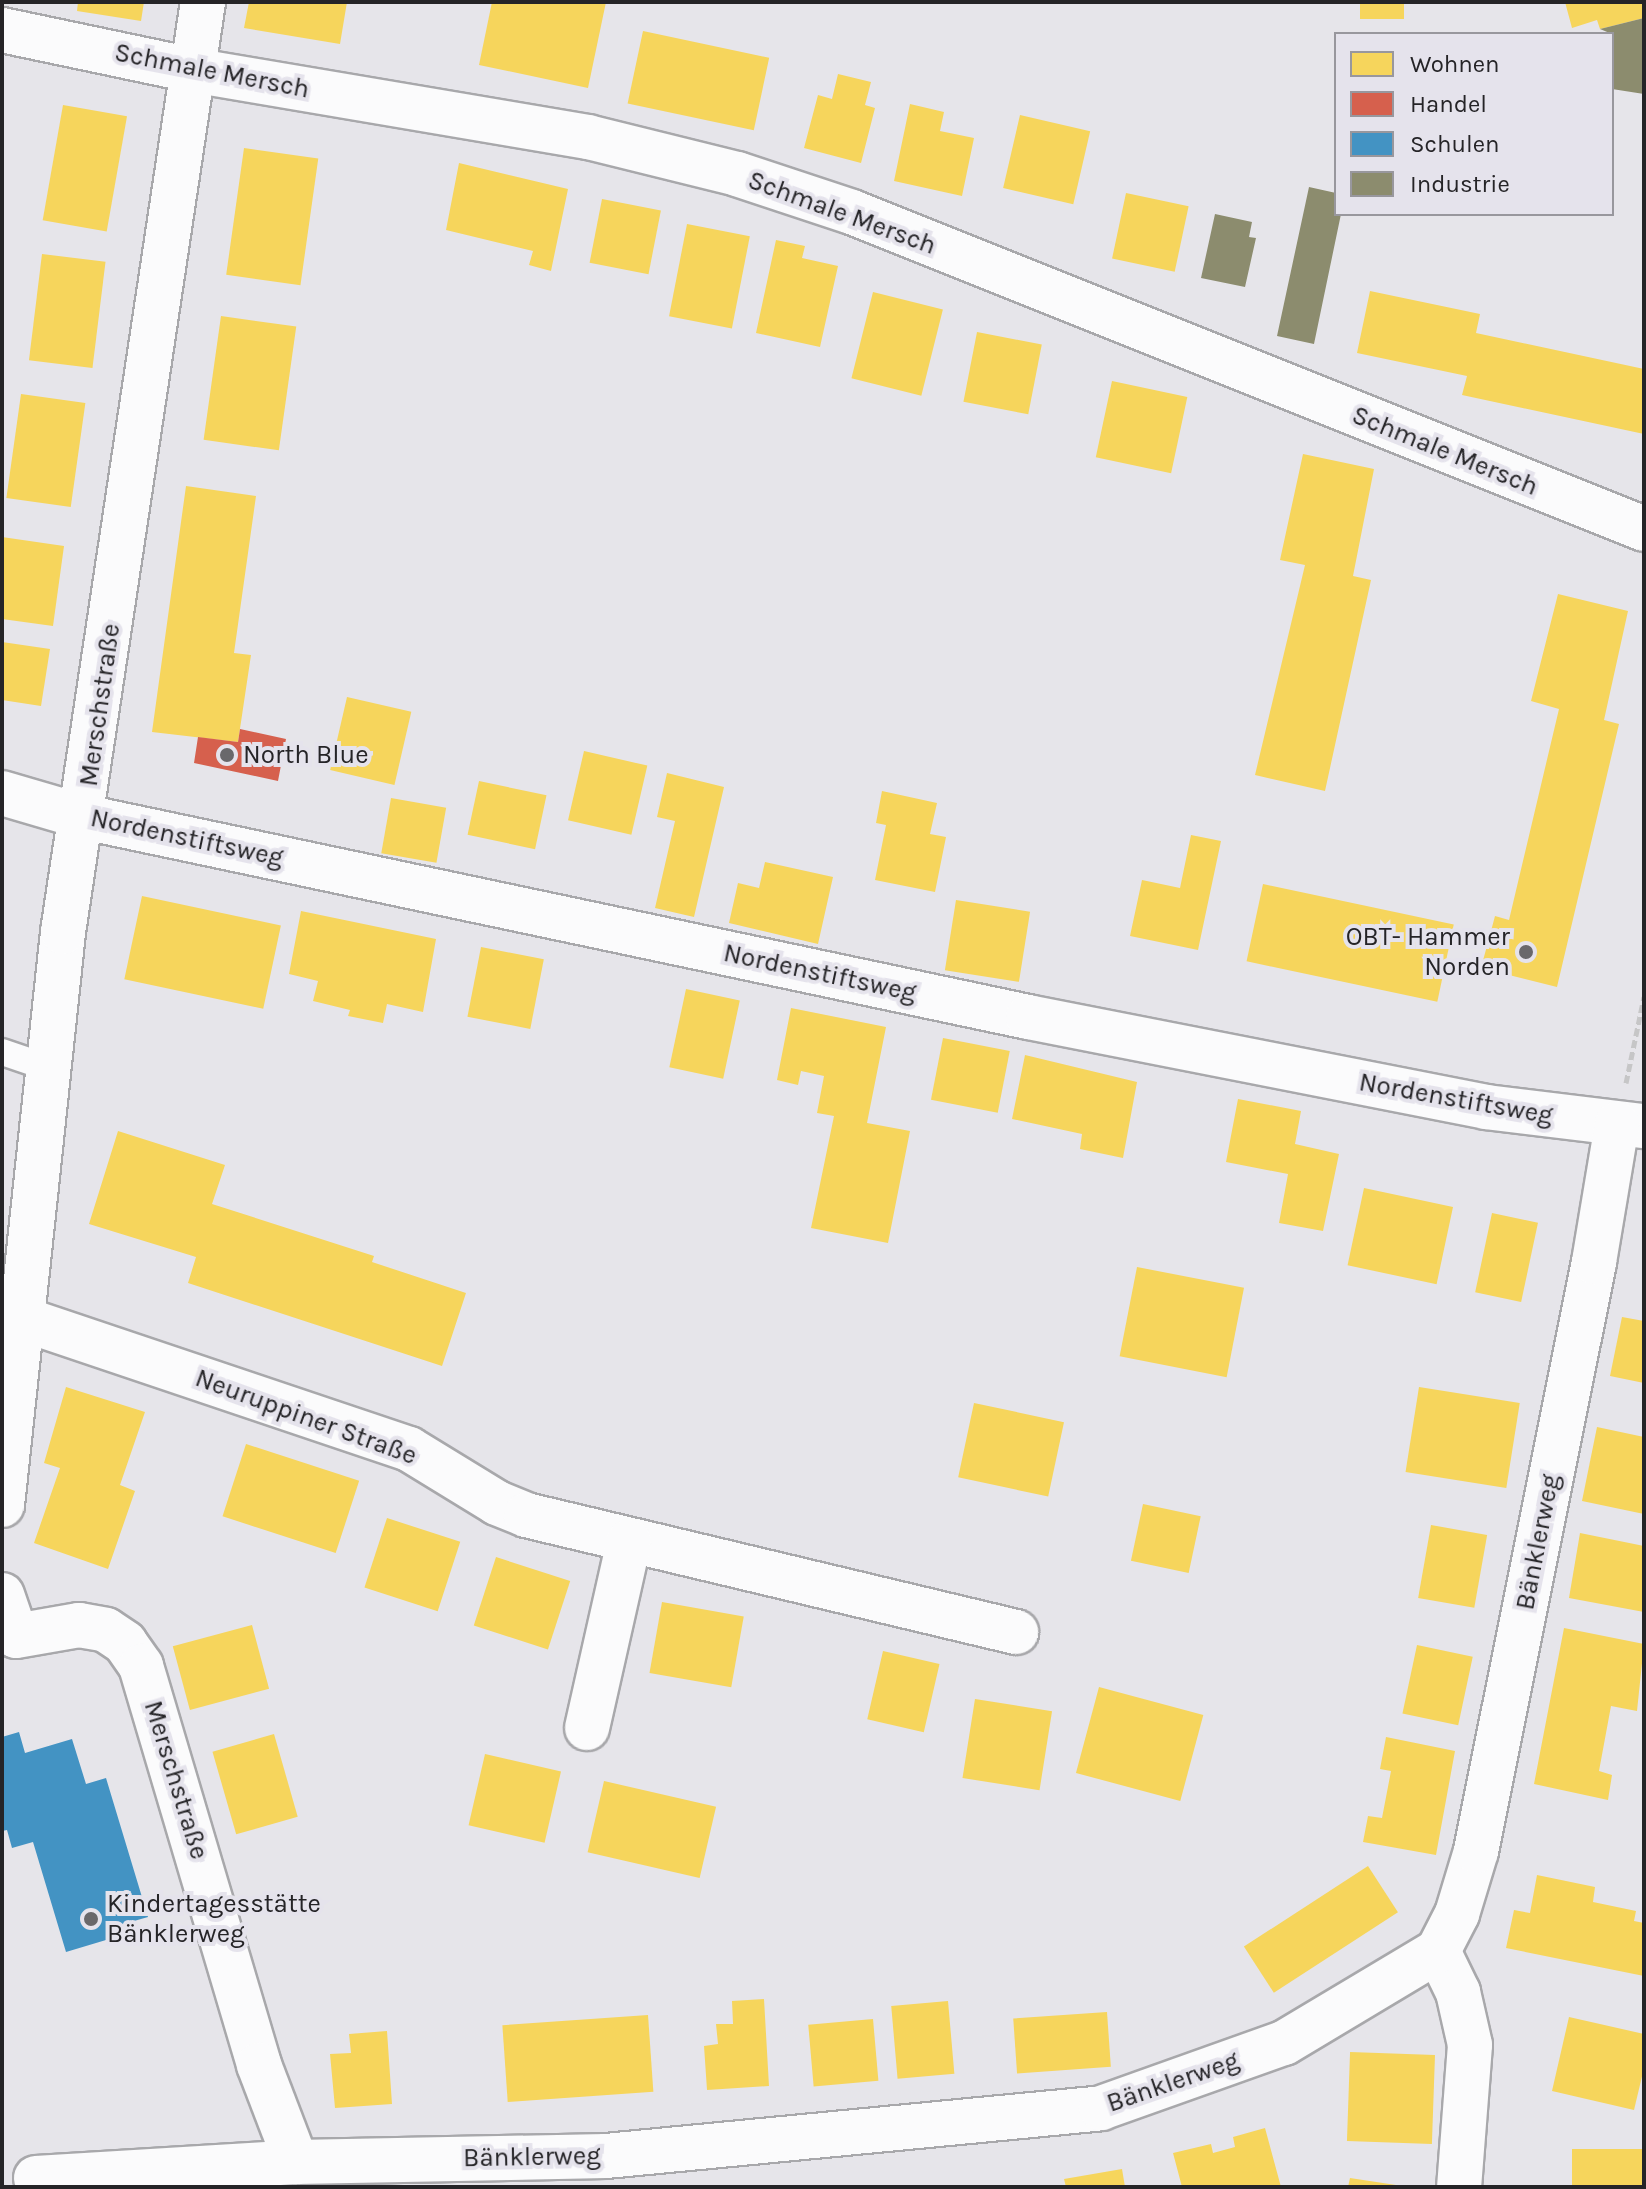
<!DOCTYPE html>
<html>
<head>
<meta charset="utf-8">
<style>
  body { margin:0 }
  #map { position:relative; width:1646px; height:2189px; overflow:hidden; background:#e6e5ea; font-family:Karla,sans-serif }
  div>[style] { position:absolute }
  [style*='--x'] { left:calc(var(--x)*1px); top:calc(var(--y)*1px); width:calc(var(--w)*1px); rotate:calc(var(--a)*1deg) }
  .homes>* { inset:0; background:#f6d55c; transform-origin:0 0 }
  .shops>* { inset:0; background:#d6604d }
  .schools>* { inset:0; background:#4393c3 }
  .industry>* { inset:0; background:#8c8c6e }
  .path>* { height:5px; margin-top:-2.5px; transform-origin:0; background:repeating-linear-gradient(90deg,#c6c6c7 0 8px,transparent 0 12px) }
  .roads { filter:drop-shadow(2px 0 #a8a8ab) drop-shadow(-2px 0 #a8a8ab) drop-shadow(0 2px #a8a8ab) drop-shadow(0 -2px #a8a8ab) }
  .service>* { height:26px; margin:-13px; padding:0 13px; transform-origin:13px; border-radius:13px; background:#fbfbfc }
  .minor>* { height:44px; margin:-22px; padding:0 22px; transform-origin:22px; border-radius:22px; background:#fbfbfc }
  .dots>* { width:22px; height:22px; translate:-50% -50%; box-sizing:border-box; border:4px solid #e5e3ec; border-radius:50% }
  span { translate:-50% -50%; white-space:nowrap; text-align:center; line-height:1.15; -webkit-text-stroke:8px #e5e3ec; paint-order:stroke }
  .street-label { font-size:26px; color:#252427 }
  .poi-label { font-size:26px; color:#252427 }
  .left { translate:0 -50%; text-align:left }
  .right { translate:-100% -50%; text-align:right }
  .frame { position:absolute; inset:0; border:4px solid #252427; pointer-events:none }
  .legend { position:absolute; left:1334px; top:32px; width:280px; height:184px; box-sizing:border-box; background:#e5e3ec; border:2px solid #98979d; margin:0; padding:10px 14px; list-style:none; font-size:24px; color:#252427 }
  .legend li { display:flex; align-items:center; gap:16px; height:40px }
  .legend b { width:40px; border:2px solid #98979d }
</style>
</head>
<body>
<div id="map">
  <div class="homes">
    <div style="clip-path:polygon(78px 2px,144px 2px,141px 21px,77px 11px)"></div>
    <div style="clip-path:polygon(249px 2px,347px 2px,340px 44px,244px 28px)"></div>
    <div style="clip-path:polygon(492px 2px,606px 2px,588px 88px,479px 65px)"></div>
    <div style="left:1360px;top:2px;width:44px;height:17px"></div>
    <div style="clip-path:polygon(1565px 2px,1643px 2px,1644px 18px,1600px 29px,1597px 20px,1572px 28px)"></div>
    <div style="left:643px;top:31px;width:129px;height:74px;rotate:12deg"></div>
    <div style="clip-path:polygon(838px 74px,871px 82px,865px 105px,875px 108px,861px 163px,804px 148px,818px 95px,832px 99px)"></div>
    <div style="clip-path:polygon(910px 104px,944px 112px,940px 131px,974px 138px,962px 196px,894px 181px)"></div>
    <div style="left:63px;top:105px;width:65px;height:117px;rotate:10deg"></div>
    <div style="left:1020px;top:115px;width:72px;height:75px;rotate:13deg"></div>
    <div style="left:244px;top:148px;width:75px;height:128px;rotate:8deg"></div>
    <div style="clip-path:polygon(459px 163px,568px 189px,551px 271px,529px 265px,533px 251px,446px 230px)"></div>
    <div style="left:1126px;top:193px;width:64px;height:67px;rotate:12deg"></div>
    <div style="left:602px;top:199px;width:60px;height:65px;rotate:11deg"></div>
    <div style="left:687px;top:224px;width:64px;height:94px;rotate:11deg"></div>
    <div style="clip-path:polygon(776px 240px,805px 246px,802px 258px,838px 266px,820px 347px,756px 333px)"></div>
    <div style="left:42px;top:254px;width:64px;height:107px;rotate:7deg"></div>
    <div style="clip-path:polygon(1370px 291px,1480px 314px,1476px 333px,1644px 369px,1644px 434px,1462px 395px,1467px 376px,1357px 353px)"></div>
    <div style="left:873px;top:292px;width:72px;height:89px;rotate:14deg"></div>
    <div style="left:221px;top:316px;width:76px;height:125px;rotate:8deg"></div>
    <div style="left:977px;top:332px;width:66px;height:71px;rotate:11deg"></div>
    <div style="left:1112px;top:381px;width:77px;height:78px;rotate:12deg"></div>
    <div style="left:21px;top:394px;width:65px;height:105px;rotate:8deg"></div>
    <div style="clip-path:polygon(1303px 454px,1374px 469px,1353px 576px,1371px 580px,1325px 791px,1255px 775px,1305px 565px,1280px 560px)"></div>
    <div style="clip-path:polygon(186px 486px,256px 496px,234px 653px,251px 655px,238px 742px,152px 732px)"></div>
    <div style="clip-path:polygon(2px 537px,64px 546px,53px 626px,2px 619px)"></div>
    <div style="clip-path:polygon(1558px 594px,1628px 611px,1604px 720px,1619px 724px,1557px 987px,1481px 968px,1495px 916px,1509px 920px,1559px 709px,1531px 701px)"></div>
    <div style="clip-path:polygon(2px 642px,50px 649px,41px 706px,2px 700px)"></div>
    <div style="left:347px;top:697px;width:66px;height:75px;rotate:13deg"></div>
    <div style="left:584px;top:751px;width:65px;height:71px;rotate:13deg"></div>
    <div style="clip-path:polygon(667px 773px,724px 787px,694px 917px,655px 908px,675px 821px,657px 817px)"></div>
    <div style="left:479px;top:781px;width:69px;height:55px;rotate:12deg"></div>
    <div style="clip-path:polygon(882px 791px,937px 803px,930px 834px,946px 837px,935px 892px,875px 880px,886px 825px,876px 823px)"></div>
    <div style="left:391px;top:798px;width:56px;height:56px;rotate:10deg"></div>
    <div style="clip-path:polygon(1191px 835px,1221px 841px,1198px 950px,1130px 936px,1142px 880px,1180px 888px)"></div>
    <div style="clip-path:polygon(765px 862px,833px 877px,818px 944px,729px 923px,738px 883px,759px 888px)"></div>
    <div style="left:1263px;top:884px;width:195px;height:79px;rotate:12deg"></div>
    <div style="left:142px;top:896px;width:142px;height:85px;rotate:12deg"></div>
    <div style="left:956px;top:900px;width:75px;height:71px;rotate:9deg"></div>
    <div style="clip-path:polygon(301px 911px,436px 939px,423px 1012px,387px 1004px,383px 1023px,348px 1016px,350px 1010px,313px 1001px,318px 981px,289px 974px)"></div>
    <div style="left:481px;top:947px;width:64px;height:71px;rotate:11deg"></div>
    <div style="left:686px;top:989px;width:55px;height:80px;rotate:12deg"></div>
    <div style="clip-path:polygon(791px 1008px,886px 1027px,867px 1123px,910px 1131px,888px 1243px,811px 1228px,834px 1116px,817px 1113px,824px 1076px,801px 1071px,798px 1085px,777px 1080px)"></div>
    <div style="left:943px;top:1038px;width:68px;height:63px;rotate:11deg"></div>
    <div style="clip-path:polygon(1025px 1055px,1137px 1082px,1123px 1158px,1080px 1149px,1082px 1134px,1012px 1119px)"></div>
    <div style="clip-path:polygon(1238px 1099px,1301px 1111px,1295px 1144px,1339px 1154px,1323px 1231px,1279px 1223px,1288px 1174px,1226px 1162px)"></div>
    <div style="clip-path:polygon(118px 1131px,225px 1165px,212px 1204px,374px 1256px,372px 1262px,466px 1293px,442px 1366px,188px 1283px,196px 1257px,89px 1224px)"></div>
    <div style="left:1364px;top:1188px;width:91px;height:79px;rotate:12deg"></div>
    <div style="left:1492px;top:1213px;width:47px;height:81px;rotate:12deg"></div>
    <div style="left:1137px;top:1267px;width:109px;height:91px;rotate:11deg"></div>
    <div style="clip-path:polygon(1622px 1317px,1644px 1321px,1644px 1383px,1610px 1376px)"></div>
    <div style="clip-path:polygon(66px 1387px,145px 1412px,120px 1485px,135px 1491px,108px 1569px,34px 1543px,60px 1468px,44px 1463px)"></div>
    <div style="left:1419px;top:1387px;width:102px;height:86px;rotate:9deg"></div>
    <div style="left:974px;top:1403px;width:92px;height:76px;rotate:12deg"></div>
    <div style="clip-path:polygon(1597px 1427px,1644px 1437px,1644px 1514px,1582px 1501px)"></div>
    <div style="left:246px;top:1444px;width:119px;height:76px;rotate:18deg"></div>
    <div style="left:1143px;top:1504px;width:59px;height:58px;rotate:12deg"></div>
    <div style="left:387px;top:1518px;width:77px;height:73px;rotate:18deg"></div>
    <div style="left:1431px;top:1525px;width:57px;height:74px;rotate:10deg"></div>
    <div style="clip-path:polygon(1580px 1533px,1644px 1546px,1644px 1612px,1569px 1598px)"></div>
    <div style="left:496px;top:1557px;width:78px;height:72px;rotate:18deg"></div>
    <div style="left:662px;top:1602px;width:83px;height:72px;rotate:10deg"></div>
    <div style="left:252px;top:1625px;width:66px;height:82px;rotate:75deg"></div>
    <div style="clip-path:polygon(1564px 1628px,1644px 1644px,1637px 1711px,1611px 1706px,1599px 1771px,1612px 1775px,1608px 1800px,1534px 1784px)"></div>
    <div style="left:1417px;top:1645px;width:57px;height:70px;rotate:12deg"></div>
    <div style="left:883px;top:1651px;width:58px;height:70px;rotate:13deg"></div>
    <div style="left:1099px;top:1687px;width:108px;height:89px;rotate:15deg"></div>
    <div style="left:975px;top:1699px;width:78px;height:80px;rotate:9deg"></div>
    <div style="left:274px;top:1734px;width:86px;height:64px;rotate:74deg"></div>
    <div style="clip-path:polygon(1386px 1737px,1455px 1751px,1436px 1855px,1363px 1842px,1368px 1816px,1382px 1818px,1391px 1771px,1380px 1769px)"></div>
    <div style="left:485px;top:1754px;width:78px;height:73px;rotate:13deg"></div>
    <div style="left:604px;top:1781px;width:115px;height:73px;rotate:13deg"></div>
    <div style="left:1368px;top:1866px;width:55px;height:148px;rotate:57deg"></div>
    <div style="clip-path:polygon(1537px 1875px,1595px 1887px,1593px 1902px,1636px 1911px,1634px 1921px,1644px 1923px,1644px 1976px,1506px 1948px,1514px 1910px,1530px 1913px)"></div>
    <div style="clip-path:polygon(764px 1999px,769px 2086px,707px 2090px,704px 2046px,718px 2044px,716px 2024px,733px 2024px,732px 2001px)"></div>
    <div style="left:948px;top:2001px;width:73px;height:57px;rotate:85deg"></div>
    <div style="left:1107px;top:2012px;width:55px;height:94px;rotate:86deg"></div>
    <div style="left:648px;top:2015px;width:77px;height:146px;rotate:86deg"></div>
    <div style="clip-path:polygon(1569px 2017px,1644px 2034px,1644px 2068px,1634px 2110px,1552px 2091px)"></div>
    <div style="left:873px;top:2019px;width:62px;height:65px;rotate:85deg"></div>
    <div style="clip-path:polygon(387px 2031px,392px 2104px,335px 2108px,330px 2054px,351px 2053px,349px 2034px)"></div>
    <div style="left:1435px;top:2055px;width:89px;height:85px;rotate:92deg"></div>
    <div style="clip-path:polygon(1265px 2128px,1281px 2187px,1182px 2187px,1173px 2153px,1211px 2144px,1213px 2153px,1235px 2147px,1233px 2137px)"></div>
    <div style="left:1644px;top:2149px;width:38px;height:72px;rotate:90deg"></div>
    <div style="clip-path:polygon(1122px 2169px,1125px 2187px,1066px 2187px,1064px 2179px)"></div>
    <div style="clip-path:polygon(1350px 2178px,1396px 2185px,1396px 2187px,1348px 2187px)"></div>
  </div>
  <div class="shops">
    <div style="clip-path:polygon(240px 729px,286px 739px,278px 781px,194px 763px,198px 737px,238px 742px)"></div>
  </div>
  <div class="schools">
    <div style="clip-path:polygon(19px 1732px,25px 1753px,72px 1739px,86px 1784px,106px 1778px,148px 1917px,113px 1927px,116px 1937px,66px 1952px,33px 1842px,12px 1848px,7px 1830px,2px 1831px,2px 1737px)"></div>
  </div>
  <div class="industry">
    <div style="clip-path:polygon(1644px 18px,1644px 94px,1612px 89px,1612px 34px,1600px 29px)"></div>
    <div style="clip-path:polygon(1309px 187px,1336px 193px,1336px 214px,1341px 214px,1314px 344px,1277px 336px)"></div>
    <div style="clip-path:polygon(1215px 214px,1252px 222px,1249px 237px,1256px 238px,1245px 287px,1201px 278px)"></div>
  </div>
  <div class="path">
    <div style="--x:1626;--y:1083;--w:88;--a:-78.2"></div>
  </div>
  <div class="roads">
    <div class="service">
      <div style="--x:2;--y:1052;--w:50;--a:18.8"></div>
    </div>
    <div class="minor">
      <div style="--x:2;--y:30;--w:194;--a:11.9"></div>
      <div style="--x:192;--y:70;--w:402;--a:9.6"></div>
      <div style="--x:588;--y:137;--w:154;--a:13.9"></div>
      <div style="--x:737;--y:174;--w:121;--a:18.3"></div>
      <div style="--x:852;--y:212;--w:853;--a:21.81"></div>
      <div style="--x:2;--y:793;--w:85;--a:16.3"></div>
      <div style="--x:84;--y:817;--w:965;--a:11.96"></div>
      <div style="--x:1028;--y:1017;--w:467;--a:11.1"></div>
      <div style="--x:1486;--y:1107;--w:159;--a:6.9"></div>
      <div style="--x:23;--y:1319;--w:407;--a:18.6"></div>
      <div style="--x:409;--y:1449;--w:103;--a:31.5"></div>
      <div style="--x:497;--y:1503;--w:31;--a:22"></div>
      <div style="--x:526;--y:1515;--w:504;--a:13.43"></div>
      <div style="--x:2;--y:1505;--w:576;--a:-83.92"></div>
      <div style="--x:63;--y:932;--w:940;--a:-81.44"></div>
      <div style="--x:2;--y:1595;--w:43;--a:71.1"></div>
      <div style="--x:16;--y:1636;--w:64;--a:-9.9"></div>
      <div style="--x:79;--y:1625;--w:27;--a:10"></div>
      <div style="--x:106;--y:1630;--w:23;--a:34"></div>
      <div style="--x:125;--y:1643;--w:28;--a:55"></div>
      <div style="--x:141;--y:1666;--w:416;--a:73.5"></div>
      <div style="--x:259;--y:2065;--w:104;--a:69.1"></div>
      <div style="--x:587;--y:1728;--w:191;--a:-77.3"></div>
      <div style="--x:1438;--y:1951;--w:46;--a:64"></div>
      <div style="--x:1458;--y:1992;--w:54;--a:77.2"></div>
      <div style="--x:1470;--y:2045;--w:142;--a:94.4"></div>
      <div style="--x:36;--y:2178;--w:260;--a:-3.5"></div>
      <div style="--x:296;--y:2162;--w:310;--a:-1.1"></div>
      <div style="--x:606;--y:2156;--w:497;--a:-5.5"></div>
      <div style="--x:1101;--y:2108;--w:194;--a:-19.6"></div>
      <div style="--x:1284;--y:2043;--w:179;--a:-30.9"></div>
      <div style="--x:1438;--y:1951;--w:42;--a:-62.8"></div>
      <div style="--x:1457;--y:1914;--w:66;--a:-73.2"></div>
      <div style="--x:1476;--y:1851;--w:601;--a:-78.67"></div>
      <div style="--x:1594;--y:1262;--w:140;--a:-80.5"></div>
    </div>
  </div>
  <div class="dots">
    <div style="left:227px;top:755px;background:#69686b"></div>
    <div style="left:1526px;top:952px;background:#69686b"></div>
    <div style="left:91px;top:1919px;background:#69686b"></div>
  </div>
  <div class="street-label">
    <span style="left:212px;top:71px;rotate:11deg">Schmale Mersch</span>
    <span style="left:842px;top:213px;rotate:20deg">Schmale Mersch</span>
    <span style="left:1445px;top:451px;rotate:22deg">Schmale Mersch</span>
    <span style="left:100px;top:705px;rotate:-82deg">Merschstraße</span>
    <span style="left:187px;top:838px;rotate:12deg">Nordenstiftsweg</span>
    <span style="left:820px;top:973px;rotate:12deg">Nordenstiftsweg</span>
    <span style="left:1456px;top:1099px;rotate:10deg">Nordenstiftsweg</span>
    <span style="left:306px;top:1417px;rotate:20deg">Neuruppiner Straße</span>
    <span style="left:1538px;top:1542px;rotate:-79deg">Bänklerweg</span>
    <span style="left:176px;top:1780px;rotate:73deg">Merschstraße</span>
    <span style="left:1173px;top:2082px;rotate:-19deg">Bänklerweg</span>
    <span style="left:532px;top:2157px;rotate:-1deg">Bänklerweg</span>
  </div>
  <div class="poi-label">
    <span class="left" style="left:243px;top:755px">North Blue</span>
    <span class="right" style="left:1510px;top:952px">OBT- Hammer<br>Norden</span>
    <span class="left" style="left:107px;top:1919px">Kindertagesstätte<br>Bänklerweg</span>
  </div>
  <div class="frame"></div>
  <ul class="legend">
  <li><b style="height:22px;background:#f6d55c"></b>Wohnen</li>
  <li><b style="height:22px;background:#d6604d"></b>Handel</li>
  <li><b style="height:22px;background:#4393c3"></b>Schulen</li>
  <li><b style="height:22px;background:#8c8c6e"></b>Industrie</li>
  </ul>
</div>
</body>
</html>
